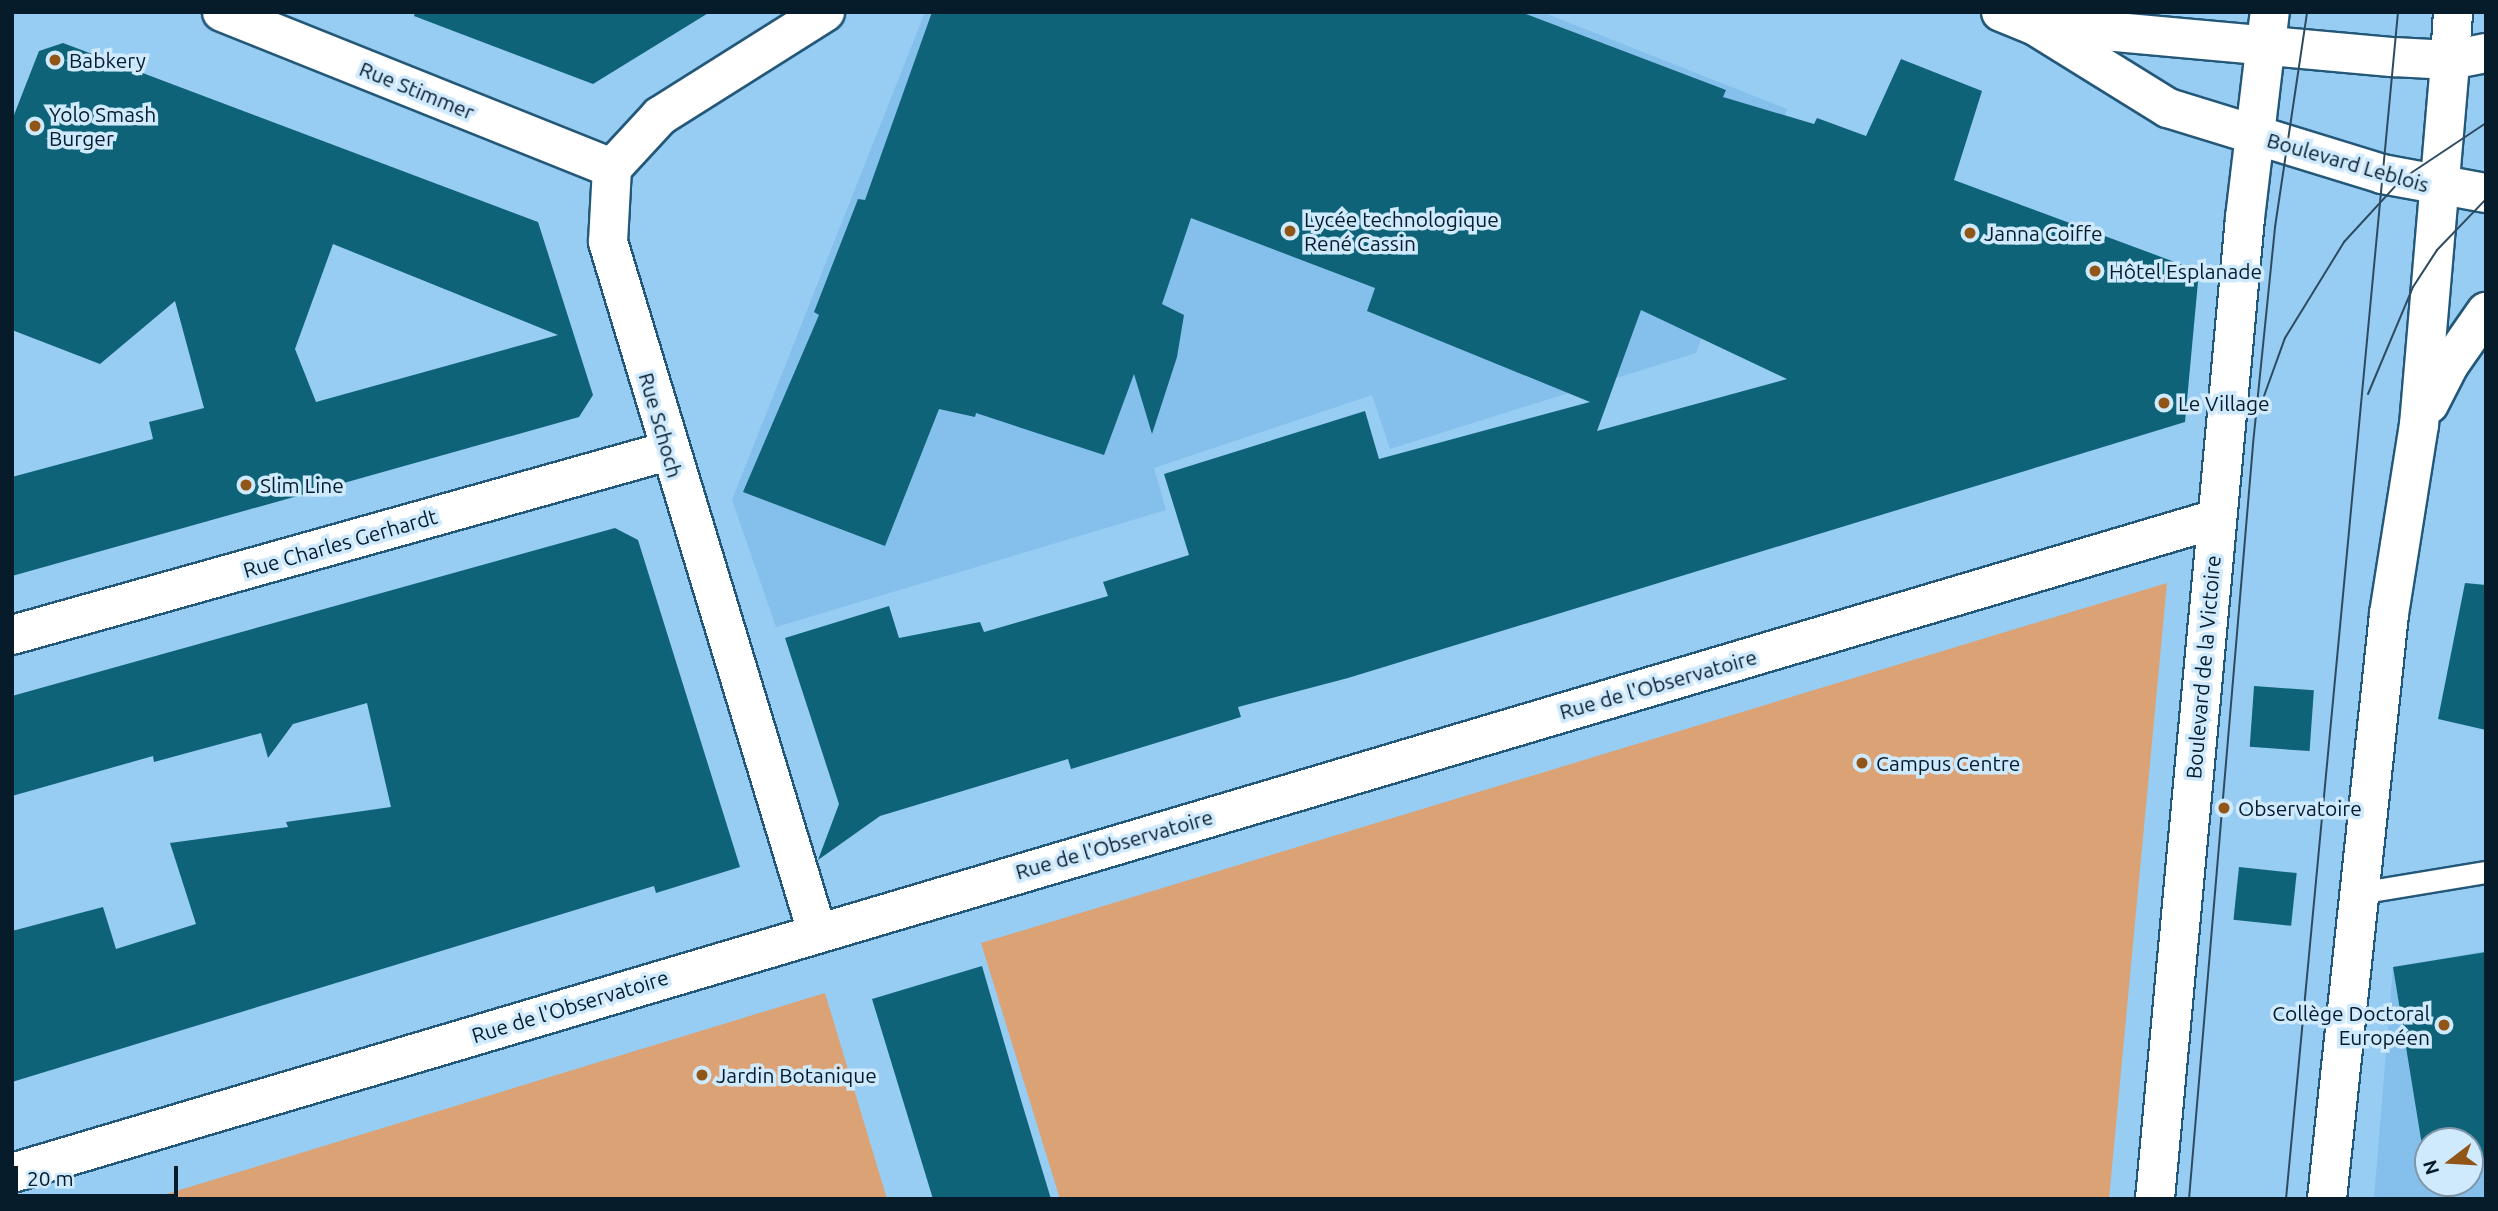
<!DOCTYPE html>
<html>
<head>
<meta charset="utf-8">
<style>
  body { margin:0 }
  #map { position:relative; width:2498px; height:1211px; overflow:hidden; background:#97ccf3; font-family:Ubuntu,sans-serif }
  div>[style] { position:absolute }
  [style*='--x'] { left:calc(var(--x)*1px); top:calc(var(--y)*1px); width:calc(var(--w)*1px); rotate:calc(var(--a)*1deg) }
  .built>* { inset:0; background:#84c0eb }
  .green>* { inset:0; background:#dba375 }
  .building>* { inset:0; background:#0f6378; transform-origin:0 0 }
  .roads { filter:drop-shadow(2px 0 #245879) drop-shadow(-2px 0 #245879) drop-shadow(0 2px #245879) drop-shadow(0 -2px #245879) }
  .service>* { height:21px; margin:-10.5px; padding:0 10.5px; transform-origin:10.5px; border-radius:10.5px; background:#fff }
  .minor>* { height:38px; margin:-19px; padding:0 19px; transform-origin:19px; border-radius:19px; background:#fff }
  .tertiary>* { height:38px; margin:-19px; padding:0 19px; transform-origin:19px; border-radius:19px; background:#fff }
  .tram>* { height:2px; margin:-1px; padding:0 1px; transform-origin:1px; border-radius:1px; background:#2d4b60 }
  .dots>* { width:19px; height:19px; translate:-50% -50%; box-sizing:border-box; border:4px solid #cfe9fd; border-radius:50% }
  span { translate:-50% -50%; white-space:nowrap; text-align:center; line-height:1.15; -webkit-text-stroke:7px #cfe9fd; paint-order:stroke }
  .poi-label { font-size:21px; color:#061c2a }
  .left { translate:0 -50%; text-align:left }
  .right { translate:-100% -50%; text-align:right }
  .street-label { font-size:21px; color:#061c2a }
  .frame { position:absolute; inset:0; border:14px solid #061c2a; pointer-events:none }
  .north { position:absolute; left:2414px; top:1127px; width:70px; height:70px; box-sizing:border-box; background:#cfe9fd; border:2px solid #7f97a9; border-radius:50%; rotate:253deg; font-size:19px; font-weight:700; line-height:28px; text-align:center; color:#061c2a }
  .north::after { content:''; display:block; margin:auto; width:24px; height:32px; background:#925518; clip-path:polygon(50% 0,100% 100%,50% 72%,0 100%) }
  .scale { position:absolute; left:14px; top:1166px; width:164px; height:32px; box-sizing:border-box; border:4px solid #061c2a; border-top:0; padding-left:9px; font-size:21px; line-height:24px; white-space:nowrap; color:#061c2a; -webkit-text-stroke:5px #cfe9fd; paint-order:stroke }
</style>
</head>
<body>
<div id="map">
  <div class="built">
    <div style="clip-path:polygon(925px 12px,1542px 12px,1787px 109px,1696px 353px,1390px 449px,1372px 395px,1154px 468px,1166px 510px,776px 627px,732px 500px)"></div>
    <div style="clip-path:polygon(evenodd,2486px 951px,2486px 1199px,2374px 1199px,2393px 967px,2486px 951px,2428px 1141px,2470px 1141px,2470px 1183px,2428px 1183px,2428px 1141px)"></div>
  </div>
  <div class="green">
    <div style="clip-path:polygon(2167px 583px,2109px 1199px,1060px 1199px,981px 943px)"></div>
    <div style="clip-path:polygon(825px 993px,887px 1199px,150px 1199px)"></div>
  </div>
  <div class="building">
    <div style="clip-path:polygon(415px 12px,710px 12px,593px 84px,414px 16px)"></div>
    <div style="clip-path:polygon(evenodd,932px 12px,1521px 12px,1726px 90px,1723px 97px,1814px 124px,1817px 118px,1866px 136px,1901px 59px,1982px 91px,1954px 180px,2199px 271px,2185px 422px,1348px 678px,1238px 707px,1241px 717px,1071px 769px,1068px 759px,880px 816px,818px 860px,839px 804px,785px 638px,889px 606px,899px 638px,980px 622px,984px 632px,1108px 596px,1103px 582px,1189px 555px,1164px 474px,1365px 411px,1379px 459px,1590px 402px,1367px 311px,1375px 288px,1191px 218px,1162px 304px,1184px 315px,1177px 357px,1152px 434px,1134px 374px,1104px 455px,976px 413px,975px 417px,939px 409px,885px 546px,743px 492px,819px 315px,814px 312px,858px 199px,865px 200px,932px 12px,1641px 310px,1787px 379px,1597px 431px,1641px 310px)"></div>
    <div style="clip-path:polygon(evenodd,63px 43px,538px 222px,593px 395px,579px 417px,12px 576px,12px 477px,153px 439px,149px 422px,204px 408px,175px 301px,100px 364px,12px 330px,12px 120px,39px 51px,63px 43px,333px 244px,558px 335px,316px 402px,295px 349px,333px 244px)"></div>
    <div style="clip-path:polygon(615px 528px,638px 540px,740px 867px,656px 893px,654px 886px,12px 1082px,12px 931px,103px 907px,116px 949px,196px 924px,170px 843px,288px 827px,286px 822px,391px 807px,367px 703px,293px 724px,268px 758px,261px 733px,154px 762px,153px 756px,12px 796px,12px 696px)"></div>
    <div style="clip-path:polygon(2465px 583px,2486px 585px,2486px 730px,2438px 719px)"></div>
    <div style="left:2254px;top:686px;width:60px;height:61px;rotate:4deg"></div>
    <div style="left:2239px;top:867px;width:58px;height:53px;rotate:6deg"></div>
    <div style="clip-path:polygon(2486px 952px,2486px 1161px,2470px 1163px,2470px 1141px,2428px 1141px,2426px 1170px,2393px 967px)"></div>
    <div style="clip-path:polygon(982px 966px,1021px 1100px,1051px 1199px,933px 1199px,872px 999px)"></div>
  </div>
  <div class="roads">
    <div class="service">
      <div style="--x:2359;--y:893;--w:129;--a:-9.4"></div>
    </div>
    <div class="minor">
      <div style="--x:222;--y:12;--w:420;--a:21.8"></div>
      <div style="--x:2266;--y:43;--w:31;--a:-83"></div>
      <div style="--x:2450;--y:60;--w:48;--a:-86.4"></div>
      <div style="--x:12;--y:635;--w:681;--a:-15.67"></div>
      <div style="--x:817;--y:932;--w:721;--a:-106.85"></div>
      <div style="--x:608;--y:242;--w:74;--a:-86.9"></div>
      <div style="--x:612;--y:168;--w:71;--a:-47.3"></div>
      <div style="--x:660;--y:116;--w:195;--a:-32.2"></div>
      <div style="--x:12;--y:1173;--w:2299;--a:-16.53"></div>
    </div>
    <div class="tertiary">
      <div style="--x:2001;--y:12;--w:35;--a:22"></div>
      <div style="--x:2034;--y:25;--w:158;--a:31.8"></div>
      <div style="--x:2168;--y:108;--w:224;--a:17.1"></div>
      <div style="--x:2382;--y:174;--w:106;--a:10.4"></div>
      <div style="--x:2039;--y:25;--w:356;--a:5.2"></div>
      <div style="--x:2394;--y:57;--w:56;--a:3.1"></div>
      <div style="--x:2450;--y:60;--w:37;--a:-11"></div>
      <div style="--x:2429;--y:404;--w:44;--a:-62.9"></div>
      <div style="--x:2449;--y:365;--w:65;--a:-55.1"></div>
      <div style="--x:2155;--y:1199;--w:985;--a:-84.76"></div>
      <div style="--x:2245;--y:218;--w:176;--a:-83.2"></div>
      <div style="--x:2327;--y:1199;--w:588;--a:-83.95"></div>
      <div style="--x:2389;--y:614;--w:191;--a:-81"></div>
      <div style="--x:2419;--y:425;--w:366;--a:-85.1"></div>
    </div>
  </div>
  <div class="tram">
    <div style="--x:2368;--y:394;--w:116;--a:-67.2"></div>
    <div style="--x:2413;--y:287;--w:44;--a:-57"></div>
    <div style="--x:2437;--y:250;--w:71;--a:-46.1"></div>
    <div style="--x:2264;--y:396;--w:62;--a:-70.1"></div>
    <div style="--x:2285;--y:338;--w:113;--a:-58.4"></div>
    <div style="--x:2344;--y:242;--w:86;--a:-47.4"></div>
    <div style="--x:2402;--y:179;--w:101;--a:-33.7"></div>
    <div style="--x:2189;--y:1199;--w:758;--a:-85.15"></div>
    <div style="--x:2253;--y:444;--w:218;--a:-84.2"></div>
    <div style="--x:2275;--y:227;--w:217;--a:-81.5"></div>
    <div style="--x:2286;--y:1199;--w:1192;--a:-84.61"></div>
  </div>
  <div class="dots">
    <div style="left:55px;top:60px;background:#925518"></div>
    <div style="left:35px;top:126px;background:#925518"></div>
    <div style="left:1290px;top:231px;background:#925518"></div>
    <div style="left:1970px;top:233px;background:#925518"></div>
    <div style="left:2095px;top:271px;background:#925518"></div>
    <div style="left:2164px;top:403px;background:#925518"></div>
    <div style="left:246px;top:485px;background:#925518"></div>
    <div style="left:1862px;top:763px;background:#925518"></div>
    <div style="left:2224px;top:808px;background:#925518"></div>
    <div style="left:2444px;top:1025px;background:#925518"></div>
    <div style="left:702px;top:1075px;background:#925518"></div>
  </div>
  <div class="poi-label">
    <span class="left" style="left:69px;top:60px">Babkery</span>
    <span class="left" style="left:49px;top:126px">Yolo Smash<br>Burger</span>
    <span class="left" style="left:1304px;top:231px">Lycée technologique<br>René Cassin</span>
    <span class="left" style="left:1984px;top:233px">Janna Coiffe</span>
    <span class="left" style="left:2109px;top:271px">Hôtel Esplanade</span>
    <span class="left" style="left:2178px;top:403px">Le Village</span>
    <span class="left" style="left:260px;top:485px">Slim Line</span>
    <span class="left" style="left:1876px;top:763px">Campus Centre</span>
    <span class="left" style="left:2238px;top:808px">Observatoire</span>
    <span class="right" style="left:2430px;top:1025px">Collège Doctoral<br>Européen</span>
    <span class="left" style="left:716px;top:1075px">Jardin Botanique</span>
  </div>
  <div class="street-label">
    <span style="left:417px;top:90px;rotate:22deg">Rue Stimmer</span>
    <span style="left:2348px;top:162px;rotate:16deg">Boulevard Leblois</span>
    <span style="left:661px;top:425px;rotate:74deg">Rue Schoch</span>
    <span style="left:340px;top:543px;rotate:-16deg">Rue Charles Gerhardt</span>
    <span style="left:2203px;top:667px;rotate:-85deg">Boulevard de la Victoire</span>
    <span style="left:1658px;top:684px;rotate:-16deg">Rue de l'Observatoire</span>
    <span style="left:1114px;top:844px;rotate:-16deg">Rue de l'Observatoire</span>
    <span style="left:570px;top:1006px;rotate:-17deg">Rue de l'Observatoire</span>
  </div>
  <div class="frame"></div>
  <div class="north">N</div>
  <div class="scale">20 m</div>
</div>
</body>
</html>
